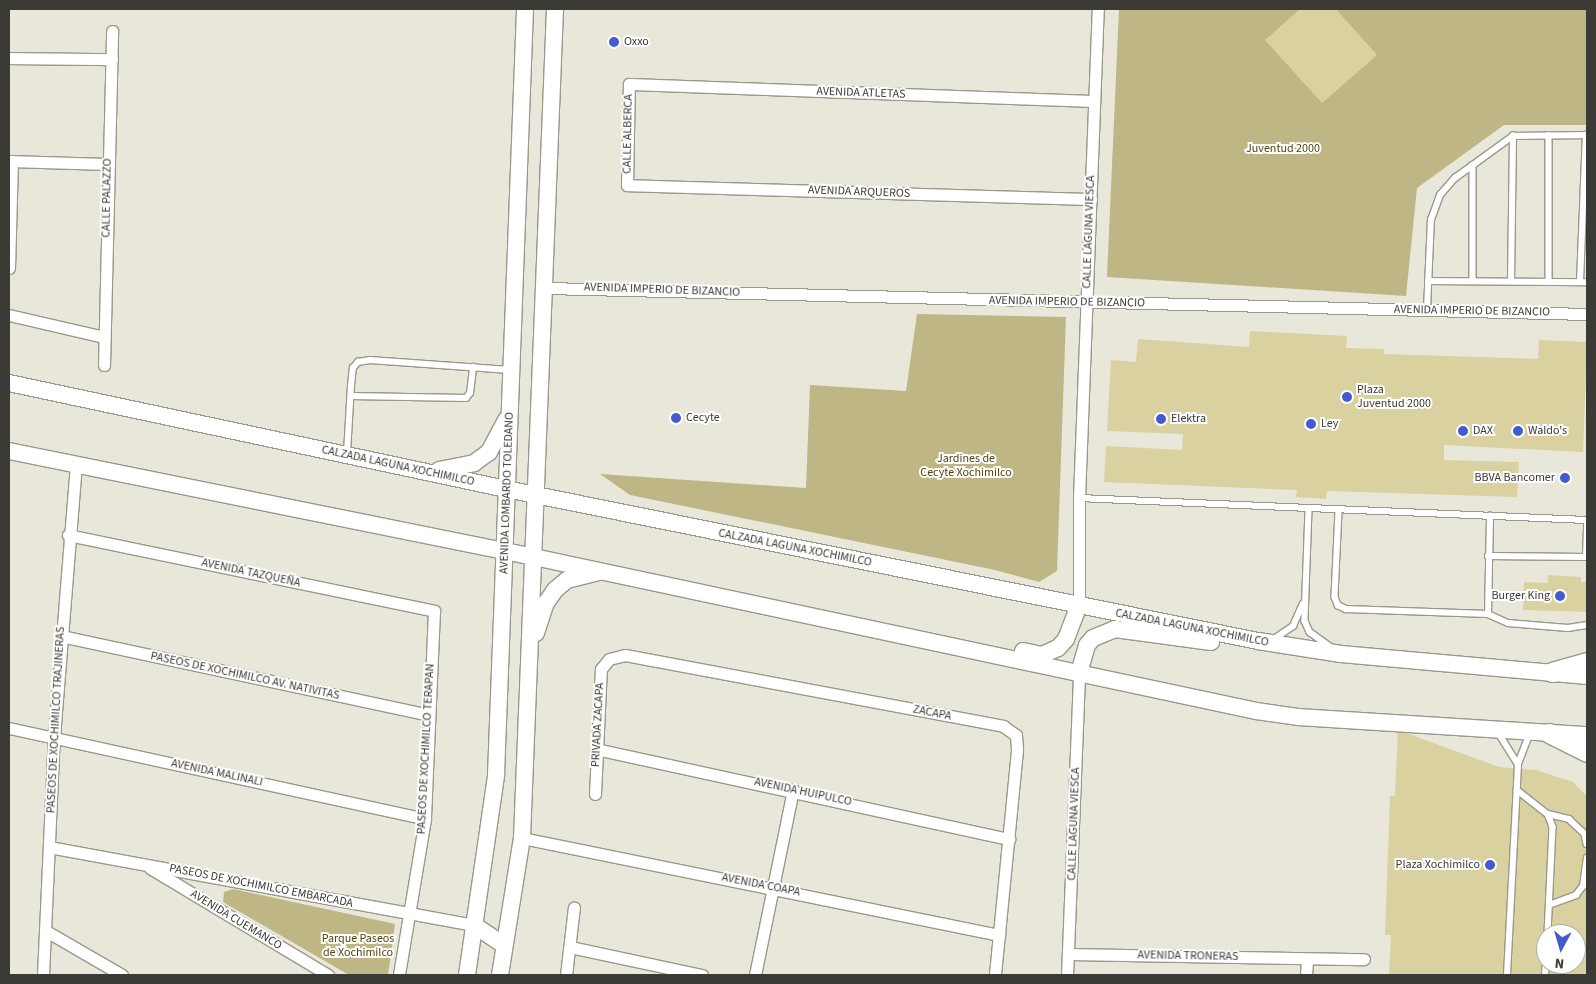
<!DOCTYPE html>
<html>
<head>
<meta charset="utf-8">
<style>
  body { margin:0 }
  #map { position:relative; width:1596px; height:984px; overflow:hidden; background:#e9e7da; font-family:"Source Sans 3",sans-serif }
  div>[style] { position:absolute }
  [style*='--x'] { left:calc(var(--x)*1px); top:calc(var(--y)*1px); width:calc(var(--w)*1px); rotate:calc(var(--a)*1deg) }
  .green>* { inset:0; background:#beb685 }
  .building>* { inset:0; background:#dad1a0 }
  .roads { filter:drop-shadow(1px 0 #9a988c) drop-shadow(-1px 0 #9a988c) drop-shadow(0 1px #9a988c) drop-shadow(0 -1px #9a988c) }
  .lane>* { height:5.5px; margin:-2.75px; padding:0 2.75px; transform-origin:2.75px; border-radius:2.75px; background:#fff }
  .street>* { height:11px; margin:-5.5px; padding:0 5.5px; transform-origin:5.5px; border-radius:5.5px; background:#fff }
  .secondary>* { height:16px; margin:-8px; padding:0 8px; transform-origin:8px; border-radius:8px; background:#fff }
  .primary>* { height:19px; margin:-9.5px; padding:0 9.5px; transform-origin:9.5px; border-radius:9.5px; background:#fff }
  .dots>* { width:14px; height:14px; translate:-50% -50%; box-sizing:border-box; border:2px solid #fff; border-radius:50% }
  span { translate:-50% -50%; white-space:nowrap; text-align:center; line-height:1.15; -webkit-text-stroke:4px #fff; paint-order:stroke }
  .poi-label { font-size:12px; color:#3b3a35 }
  .left { translate:0 -50%; text-align:left }
  .right { translate:-100% -50%; text-align:right }
  .street-label { font-size:12px; color:#3b3a35 }
  .park-label { font-size:12px; color:#504609 }
  .frame { position:absolute; inset:0; border:10px solid #3b3a35; pointer-events:none }
  .north { position:absolute; left:1536px; top:924px; width:50px; height:50px; box-sizing:border-box; background:#fff; border:1px solid #b1b0ae; border-radius:50%; rotate:186deg; font-size:14px; font-weight:700; line-height:20px; text-align:center; color:#3b3a35 }
  .north::after { content:''; display:block; margin:auto; width:18px; height:22px; background:#435bce; clip-path:polygon(50% 0,100% 100%,50% 72%,0 100%) }
</style>
</head>
<body>
<div id="map">
  <div class="green">
    <div style="clip-path:polygon(1119px 9px,1587px 9px,1587px 125px,1504px 125px,1417px 188px,1406px 296px,1107px 277px)"></div>
    <div style="clip-path:polygon(917px 314px,1066px 317px,1057px 571px,1039px 582px,995px 570px,630px 495px,600px 474px,806px 488px,810px 385px,906px 391px)"></div>
    <div style="clip-path:polygon(233px 889px,395px 924px,388px 975px,349px 975px,228px 905px,223px 902px,224px 892px)"></div>
  </div>
  <div class="building">
    <div style="clip-path:polygon(1300px 9px,1336px 9px,1377px 55px,1322px 103px,1265px 40px)"></div>
    <div style="clip-path:polygon(1250px 331px,1347px 336px,1346px 348px,1384px 349px,1384px 354px,1538px 359px,1539px 340px,1587px 342px,1583px 452px,1444px 445px,1444px 460px,1519px 462px,1517px 497px,1327px 491px,1326px 499px,1296px 497px,1297px 490px,1104px 482px,1106px 446px,1182px 450px,1183px 434px,1107px 431px,1111px 360px,1136px 362px,1138px 339px,1249px 347px)"></div>
    <div style="clip-path:polygon(1548px 575px,1581px 577px,1581px 582px,1587px 582px,1587px 612px,1523px 610px,1524px 582px,1548px 583px)"></div>
    <div style="clip-path:polygon(evenodd,1398px 730px,1499px 767px,1536px 770px,1573px 782px,1587px 796px,1587px 975px,1389px 975px,1391px 935px,1385px 935px,1390px 796px,1395px 796px,1398px 730px,1546px 934px,1576px 934px,1576px 964px,1546px 964px,1546px 934px)"></div>
  </div>
  <div class="roads">
    <div class="lane">
      <div style="--x:1549;--y:135;--w:147;--a:90"></div>
      <div style="--x:1473;--y:165;--w:116;--a:90"></div>
      <div style="--x:1428;--y:281;--w:159;--a:0.4"></div>
      <div style="--x:1511;--y:281;--w:145;--a:-89.2"></div>
      <div style="--x:1580;--y:282;--w:147;--a:-87.7"></div>
      <div style="--x:1427;--y:310;--w:90;--a:-87.5"></div>
      <div style="--x:1431;--y:220;--w:27;--a:-70"></div>
      <div style="--x:1440;--y:195;--w:23;--a:-49"></div>
      <div style="--x:1455;--y:178;--w:72;--a:-35.9"></div>
      <div style="--x:1513;--y:136;--w:74;--a:-0.8"></div>
      <div style="--x:351;--y:396;--w:115;--a:1"></div>
      <div style="--x:466;--y:398;--w:6;--a:-51"></div>
      <div style="--x:470;--y:393;--w:26;--a:-83"></div>
      <div style="--x:347;--y:453;--w:67;--a:-86.6"></div>
      <div style="--x:351;--y:386;--w:18;--a:-84"></div>
      <div style="--x:353;--y:368;--w:8;--a:-50"></div>
      <div style="--x:358;--y:362;--w:12;--a:-9"></div>
      <div style="--x:370;--y:360;--w:140;--a:4.1"></div>
      <div style="--x:1079;--y:498;--w:508;--a:2.48"></div>
      <div style="--x:1309;--y:510;--w:111;--a:92.1"></div>
      <div style="--x:1305;--y:621;--w:12;--a:66"></div>
      <div style="--x:1310;--y:632;--w:26;--a:36"></div>
      <div style="--x:1339;--y:511;--w:86;--a:92.7"></div>
      <div style="--x:1335;--y:597;--w:9;--a:69"></div>
      <div style="--x:1338;--y:605;--w:9;--a:27"></div>
      <div style="--x:1346;--y:609;--w:142;--a:2"></div>
      <div style="--x:1488;--y:614;--w:22;--a:24"></div>
      <div style="--x:1508;--y:623;--w:60;--a:4.8"></div>
      <div style="--x:1568;--y:628;--w:19;--a:-9"></div>
      <div style="--x:1488;--y:556;--w:99;--a:0.6"></div>
      <div style="--x:1586;--y:557;--w:37;--a:-88"></div>
      <div style="--x:1488;--y:614;--w:98;--a:-88.8"></div>
      <div style="--x:1274;--y:639;--w:23;--a:-34"></div>
      <div style="--x:1293;--y:626;--w:24;--a:-66"></div>
      <div style="--x:1498;--y:732;--w:38;--a:58"></div>
      <div style="--x:1517;--y:790;--w:39;--a:38"></div>
      <div style="--x:1548;--y:814;--w:14;--a:69"></div>
      <div style="--x:1553;--y:827;--w:107;--a:92.7"></div>
      <div style="--x:1548;--y:814;--w:22;--a:13"></div>
      <div style="--x:1569;--y:819;--w:22;--a:43"></div>
      <div style="--x:1585;--y:834;--w:10;--a:79"></div>
      <div style="--x:1549;--y:905;--w:29;--a:-20"></div>
      <div style="--x:1576;--y:895;--w:11;--a:-52"></div>
      <div style="--x:1583;--y:886;--w:28;--a:-82"></div>
      <div style="--x:1507;--y:975;--w:211;--a:-87"></div>
      <div style="--x:1518;--y:764;--w:34;--a:-69"></div>
      <div style="--x:1545;--y:975;--w:13;--a:-86"></div>
    </div>
    <div class="street">
      <div style="--x:9;--y:58;--w:103;--a:0.6"></div>
      <div style="--x:9;--y:161;--w:98;--a:1.8"></div>
      <div style="--x:1091;--y:199;--w:464;--a:-178.3"></div>
      <div style="--x:627;--y:185;--w:101;--a:-88.9"></div>
      <div style="--x:629;--y:84;--w:465;--a:2.1"></div>
      <div style="--x:9;--y:268;--w:107;--a:-88.4"></div>
      <div style="--x:546;--y:288;--w:1041;--a:1.43"></div>
      <div style="--x:9;--y:315;--w:98;--a:13"></div>
      <div style="--x:104;--y:365;--w:334;--a:-88.6"></div>
      <div style="--x:68;--y:535;--w:374;--a:11.7"></div>
      <div style="--x:434;--y:611;--w:208;--a:92.5"></div>
      <div style="--x:425;--y:819;--w:158;--a:99.5"></div>
      <div style="--x:1079;--y:605;--w:107;--a:-90"></div>
      <div style="--x:1079;--y:498;--w:489;--a:-87.8"></div>
      <div style="--x:61;--y:636;--w:375;--a:12.1"></div>
      <div style="--x:9;--y:728;--w:426;--a:12.3"></div>
      <div style="--x:596;--y:749;--w:423;--a:12.3"></div>
      <div style="--x:595;--y:794;--w:125;--a:-87.3"></div>
      <div style="--x:601;--y:669;--w:13;--a:-51"></div>
      <div style="--x:609;--y:659;--w:16;--a:-14"></div>
      <div style="--x:625;--y:655;--w:385;--a:10.6"></div>
      <div style="--x:1003;--y:726;--w:16;--a:35"></div>
      <div style="--x:1016;--y:735;--w:15;--a:86"></div>
      <div style="--x:1017;--y:750;--w:226;--a:95.6"></div>
      <div style="--x:522;--y:838;--w:487;--a:11.5"></div>
      <div style="--x:49;--y:847;--w:432;--a:10.4"></div>
      <div style="--x:150;--y:868;--w:208;--a:31"></div>
      <div style="--x:46;--y:931;--w:88;--a:30.1"></div>
      <div style="--x:570;--y:947;--w:135;--a:12"></div>
      <div style="--x:1069;--y:954;--w:295;--a:1"></div>
      <div style="--x:43;--y:975;--w:238;--a:-87.4"></div>
      <div style="--x:54;--y:737;--w:274;--a:-85.4"></div>
      <div style="--x:566;--y:975;--w:68;--a:-83.3"></div>
      <div style="--x:755;--y:975;--w:189;--a:-78.4"></div>
      <div style="--x:1067;--y:975;--w:302;--a:-87.7"></div>
      <div style="--x:1306;--y:975;--w:16;--a:-86"></div>
    </div>
    <div class="secondary">
      <div style="--x:9;--y:383;--w:508;--a:12.04"></div>
      <div style="--x:506;--y:489;--w:767;--a:11.43"></div>
      <div style="--x:1258;--y:641;--w:84;--a:8.9"></div>
      <div style="--x:1341;--y:654;--w:247;--a:5.1"></div>
      <div style="--x:9;--y:451;--w:536;--a:11.41"></div>
      <div style="--x:534;--y:557;--w:738;--a:12.04"></div>
      <div style="--x:1256;--y:711;--w:42;--a:8.1"></div>
      <div style="--x:1298;--y:717;--w:290;--a:3.6"></div>
      <div style="--x:439;--y:470;--w:36;--a:-11"></div>
      <div style="--x:474;--y:463;--w:19;--a:-36"></div>
      <div style="--x:489;--y:452;--w:36;--a:-62"></div>
      <div style="--x:536;--y:633;--w:32;--a:-72"></div>
      <div style="--x:546;--y:603;--w:16;--a:-55"></div>
      <div style="--x:555;--y:590;--w:16;--a:-40"></div>
      <div style="--x:567;--y:580;--w:33;--a:-14"></div>
      <div style="--x:1023;--y:651;--w:19;--a:12"></div>
      <div style="--x:1042;--y:655;--w:17;--a:-24"></div>
      <div style="--x:1058;--y:648;--w:12;--a:-48"></div>
      <div style="--x:1066;--y:639;--w:36;--a:-69"></div>
      <div style="--x:1079;--y:673;--w:29;--a:-74"></div>
      <div style="--x:1087;--y:645;--w:9;--a:-49"></div>
      <div style="--x:1093;--y:638;--w:24;--a:-22"></div>
      <div style="--x:1115;--y:629;--w:97;--a:7.7"></div>
      <div style="--x:474;--y:925;--w:36;--a:34"></div>
      <div style="--x:467;--y:975;--w:202;--a:-81.7"></div>
      <div style="--x:496;--y:775;--w:767;--a:-87.83"></div>
      <div style="--x:500;--y:975;--w:139;--a:-80.9"></div>
      <div style="--x:522;--y:838;--w:830;--a:-87.72"></div>
    </div>
    <div class="primary">
      <div style="--x:1552;--y:672;--w:36;--a:-16"></div>
      <div style="--x:1549;--y:733;--w:42;--a:26.6"></div>
    </div>
  </div>
  <div class="dots">
    <div style="left:614px;top:42px;background:#435bce"></div>
    <div style="left:1347px;top:397px;background:#435bce"></div>
    <div style="left:676px;top:418px;background:#435bce"></div>
    <div style="left:1161px;top:419px;background:#435bce"></div>
    <div style="left:1311px;top:424px;background:#435bce"></div>
    <div style="left:1463px;top:431px;background:#435bce"></div>
    <div style="left:1518px;top:431px;background:#435bce"></div>
    <div style="left:1565px;top:478px;background:#435bce"></div>
    <div style="left:1560px;top:596px;background:#435bce"></div>
    <div style="left:1490px;top:865px;background:#435bce"></div>
  </div>
  <div class="poi-label">
    <span class="left" style="left:624px;top:42px">Oxxo</span>
    <span class="left" style="left:1357px;top:397px">Plaza<br>Juventud 2000</span>
    <span class="left" style="left:686px;top:418px">Cecyte</span>
    <span class="left" style="left:1171px;top:419px">Elektra</span>
    <span class="left" style="left:1321px;top:424px">Ley</span>
    <span class="left" style="left:1473px;top:431px">DAX</span>
    <span class="left" style="left:1528px;top:431px">Waldo's</span>
    <span class="right" style="left:1555px;top:478px">BBVA Bancomer</span>
    <span class="right" style="left:1550px;top:596px">Burger King</span>
    <span class="right" style="left:1480px;top:865px">Plaza Xochimilco</span>
  </div>
  <div class="street-label">
    <span style="left:861px;top:93px;rotate:2deg">AVENIDA ATLETAS</span>
    <span style="left:628px;top:134px;rotate:-89deg">CALLE ALBERCA</span>
    <span style="left:859px;top:192px;rotate:2deg">AVENIDA ARQUEROS</span>
    <span style="left:107px;top:198px;rotate:-89deg">CALLE PALAZZO</span>
    <span style="left:1089px;top:232px;rotate:-88deg">CALLE LAGUNA VIESCA</span>
    <span style="left:662px;top:290px;rotate:2deg">AVENIDA IMPERIO DE BIZANCIO</span>
    <span style="left:1067px;top:302px;rotate:1deg">AVENIDA IMPERIO DE BIZANCIO</span>
    <span style="left:1472px;top:311px;rotate:1deg">AVENIDA IMPERIO DE BIZANCIO</span>
    <span style="left:398px;top:466px;rotate:12deg">CALZADA LAGUNA XOCHIMILCO</span>
    <span style="left:507px;top:493px;rotate:-88deg">AVENIDA LOMBARDO TOLEDANO</span>
    <span style="left:795px;top:548px;rotate:11deg">CALZADA LAGUNA XOCHIMILCO</span>
    <span style="left:251px;top:573px;rotate:12deg">AVENIDA TAZQUEÑA</span>
    <span style="left:1192px;top:628px;rotate:11deg">CALZADA LAGUNA XOCHIMILCO</span>
    <span style="left:245px;top:676px;rotate:12deg">PASEOS DE XOCHIMILCO AV. NATIVITAS</span>
    <span style="left:932px;top:713px;rotate:11deg">ZACAPA</span>
    <span style="left:56px;top:720px;rotate:-87deg">PASEOS DE XOCHIMILCO TRAJINERAS</span>
    <span style="left:598px;top:725px;rotate:-87deg">PRIVADA ZACAPA</span>
    <span style="left:426px;top:749px;rotate:-87deg">PASEOS DE XOCHIMILCO TERAPAN</span>
    <span style="left:217px;top:773px;rotate:12deg">AVENIDA MALINALI</span>
    <span style="left:803px;top:792px;rotate:12deg">AVENIDA HUIPULCO</span>
    <span style="left:1074px;top:824px;rotate:-88deg">CALLE LAGUNA VIESCA</span>
    <span style="left:761px;top:885px;rotate:11deg">AVENIDA COAPA</span>
    <span style="left:261px;top:886px;rotate:11deg">PASEOS DE XOCHIMILCO EMBARCADA</span>
    <span style="left:236px;top:920px;rotate:31deg">AVENIDA CUEMANCO</span>
    <span style="left:1188px;top:956px;rotate:1deg">AVENIDA TRONERAS</span>
  </div>
  <div class="park-label">
    <span style="left:1283px;top:149px">Juventud 2000</span>
    <span style="left:966px;top:466px">Jardines de<br>Cecyte Xochimilco</span>
    <span style="left:358px;top:946px">Parque Paseos<br>de Xochimilco</span>
  </div>
  <div class="frame"></div>
  <div class="north">N</div>
</div>
</body>
</html>
